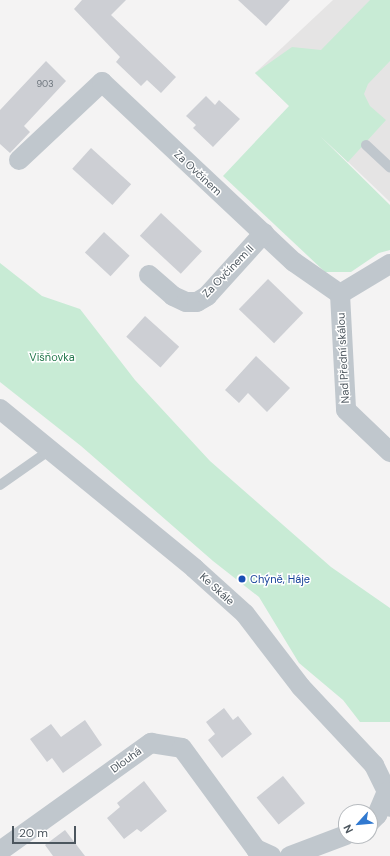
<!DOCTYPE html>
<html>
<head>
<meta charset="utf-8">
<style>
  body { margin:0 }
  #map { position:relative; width:390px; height:856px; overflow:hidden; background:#f4f3f3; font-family:"DM Sans",sans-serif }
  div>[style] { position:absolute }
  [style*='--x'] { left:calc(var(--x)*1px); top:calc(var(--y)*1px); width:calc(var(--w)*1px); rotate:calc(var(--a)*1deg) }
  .education>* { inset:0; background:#e5e4e4 }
  .green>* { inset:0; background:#c8ebd5 }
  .building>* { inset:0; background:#cdcfd4; transform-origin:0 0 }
  .service>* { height:10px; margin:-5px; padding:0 5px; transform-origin:5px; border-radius:5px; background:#c0c7cd }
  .minor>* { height:20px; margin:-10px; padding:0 10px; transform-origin:10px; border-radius:10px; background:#c0c7cd }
  .dots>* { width:11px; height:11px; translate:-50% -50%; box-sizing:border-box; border:2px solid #fff; border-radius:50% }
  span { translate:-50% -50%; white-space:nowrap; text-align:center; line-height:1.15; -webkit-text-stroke:3px #fff; paint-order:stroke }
  .number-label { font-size:9px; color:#6c747c }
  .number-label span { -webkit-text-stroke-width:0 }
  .street-label { font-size:11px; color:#4c565e }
  .park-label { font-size:11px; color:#24784d }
  .transit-label { font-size:11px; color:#164399 }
  .left { translate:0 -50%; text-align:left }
  .north { position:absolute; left:338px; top:804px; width:40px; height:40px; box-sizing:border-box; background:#fff; border:1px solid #b7bbbf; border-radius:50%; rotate:243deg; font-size:11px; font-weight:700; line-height:16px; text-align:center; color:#4c565e }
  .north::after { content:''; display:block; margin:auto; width:14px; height:18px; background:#3179d0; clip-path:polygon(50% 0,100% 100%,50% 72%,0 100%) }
  .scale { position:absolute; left:12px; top:826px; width:64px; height:18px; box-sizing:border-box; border:2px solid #4c565e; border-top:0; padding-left:5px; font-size:12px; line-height:14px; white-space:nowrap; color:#4c565e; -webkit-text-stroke:3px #fff; paint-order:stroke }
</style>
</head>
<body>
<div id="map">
  <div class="education">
    <div style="clip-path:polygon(333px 0,390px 0,390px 202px,255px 73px)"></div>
  </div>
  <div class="green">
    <div style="clip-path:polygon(370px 0,390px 0,390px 61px,368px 84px,364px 94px,370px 106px,386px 120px,348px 162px,320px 136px,390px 205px,390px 250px,379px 253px,351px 272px,325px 272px,223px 176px,289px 106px,255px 73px,292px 47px,321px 50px)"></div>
    <div style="clip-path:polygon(0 263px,42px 296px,80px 309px,135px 380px,210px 461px,331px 567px,390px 608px,390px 722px,360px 722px,343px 700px,299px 663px,259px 597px,213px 561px,81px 446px,0 382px)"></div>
  </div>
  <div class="building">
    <div style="clip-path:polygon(82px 0,126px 0,111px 15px,176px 77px,161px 93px,147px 80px,141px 86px,116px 62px,120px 57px,74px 9px)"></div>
    <div style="clip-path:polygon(238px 0,290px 0,266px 26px)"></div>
    <div style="clip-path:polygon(46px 61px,66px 81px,24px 126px,30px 132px,10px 153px,0 144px,0 110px)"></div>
    <div style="clip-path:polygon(206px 96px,215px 105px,219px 100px,240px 119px,213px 147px,193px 128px,196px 125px,186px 116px)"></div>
    <div style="left:91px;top:148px;width:54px;height:28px;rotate:42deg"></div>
    <div style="left:161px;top:213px;width:56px;height:31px;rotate:43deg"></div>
    <div style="left:104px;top:232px;width:35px;height:28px;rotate:43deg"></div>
    <div style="left:268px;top:279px;width:49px;height:42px;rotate:44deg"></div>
    <div style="left:145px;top:316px;width:46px;height:28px;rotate:42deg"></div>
    <div style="clip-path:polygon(256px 356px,290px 388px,267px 412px,248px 393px,239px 403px,225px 390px)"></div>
    <div style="clip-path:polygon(224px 708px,233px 720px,238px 716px,252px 734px,222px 758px,208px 740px,215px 734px,206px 722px)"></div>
    <div style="clip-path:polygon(85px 720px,102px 745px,63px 773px,52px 758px,47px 762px,30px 739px,51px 724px,61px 737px)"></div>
    <div style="left:283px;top:776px;width:35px;height:34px;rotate:51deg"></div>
    <div style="clip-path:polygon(144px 781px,167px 811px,141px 832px,137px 829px,124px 839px,107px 818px,120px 807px,117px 803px)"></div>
    <div style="clip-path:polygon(65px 830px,85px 856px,53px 856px,45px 845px)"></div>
  </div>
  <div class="service">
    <div style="--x:366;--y:145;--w:33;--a:43"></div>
    <div style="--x:0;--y:485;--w:61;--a:-35"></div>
  </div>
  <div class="minor">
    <div style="--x:19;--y:160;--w:114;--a:-43.2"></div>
    <div style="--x:102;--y:82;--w:263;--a:43.2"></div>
    <div style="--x:294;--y:262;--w:56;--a:34.8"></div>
    <div style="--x:340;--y:294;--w:58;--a:-31"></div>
    <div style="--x:149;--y:275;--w:32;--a:41"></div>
    <div style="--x:173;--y:296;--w:14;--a:25"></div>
    <div style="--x:186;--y:302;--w:11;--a:0"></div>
    <div style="--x:197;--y:302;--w:12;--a:-31"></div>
    <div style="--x:207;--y:296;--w:85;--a:-47.9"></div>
    <div style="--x:340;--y:294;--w:116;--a:87"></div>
    <div style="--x:346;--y:410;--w:61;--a:43.7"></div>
    <div style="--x:0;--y:409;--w:251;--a:39.3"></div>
    <div style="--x:194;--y:568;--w:69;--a:42"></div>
    <div style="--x:245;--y:614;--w:92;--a:52.5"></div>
    <div style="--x:301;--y:687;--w:107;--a:46.9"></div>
    <div style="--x:374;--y:765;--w:30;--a:64"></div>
    <div style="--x:387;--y:792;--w:15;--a:79"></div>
    <div style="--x:370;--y:822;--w:10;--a:-45"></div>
    <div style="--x:377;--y:815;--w:25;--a:-67"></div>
    <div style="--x:0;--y:851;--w:186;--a:-35.6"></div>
    <div style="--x:151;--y:743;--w:31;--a:9"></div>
    <div style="--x:182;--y:748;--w:125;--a:53.8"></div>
    <div style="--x:256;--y:849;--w:17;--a:25"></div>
    <div style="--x:290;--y:856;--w:60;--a:-20.6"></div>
  </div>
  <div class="dots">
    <div style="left:242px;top:579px;background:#1a4fb4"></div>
  </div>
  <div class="number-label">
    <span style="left:45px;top:84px">903</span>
  </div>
  <div class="street-label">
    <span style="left:198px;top:173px;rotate:43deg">Za Ovčínem</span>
    <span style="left:228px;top:271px;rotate:-46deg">Za Ovčínem II</span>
    <span style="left:343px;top:358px;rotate:-93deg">Nad Přední skálou</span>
    <span style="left:217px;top:589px;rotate:42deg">Ke Skále</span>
    <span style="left:126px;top:760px;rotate:-36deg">Dlouhá</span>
  </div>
  <div class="park-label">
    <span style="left:52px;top:357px">Višňovka</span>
  </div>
  <div class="transit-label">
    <span class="left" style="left:250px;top:579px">Chýně, Háje</span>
  </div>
  <div class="north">N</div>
  <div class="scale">20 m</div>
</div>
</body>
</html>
